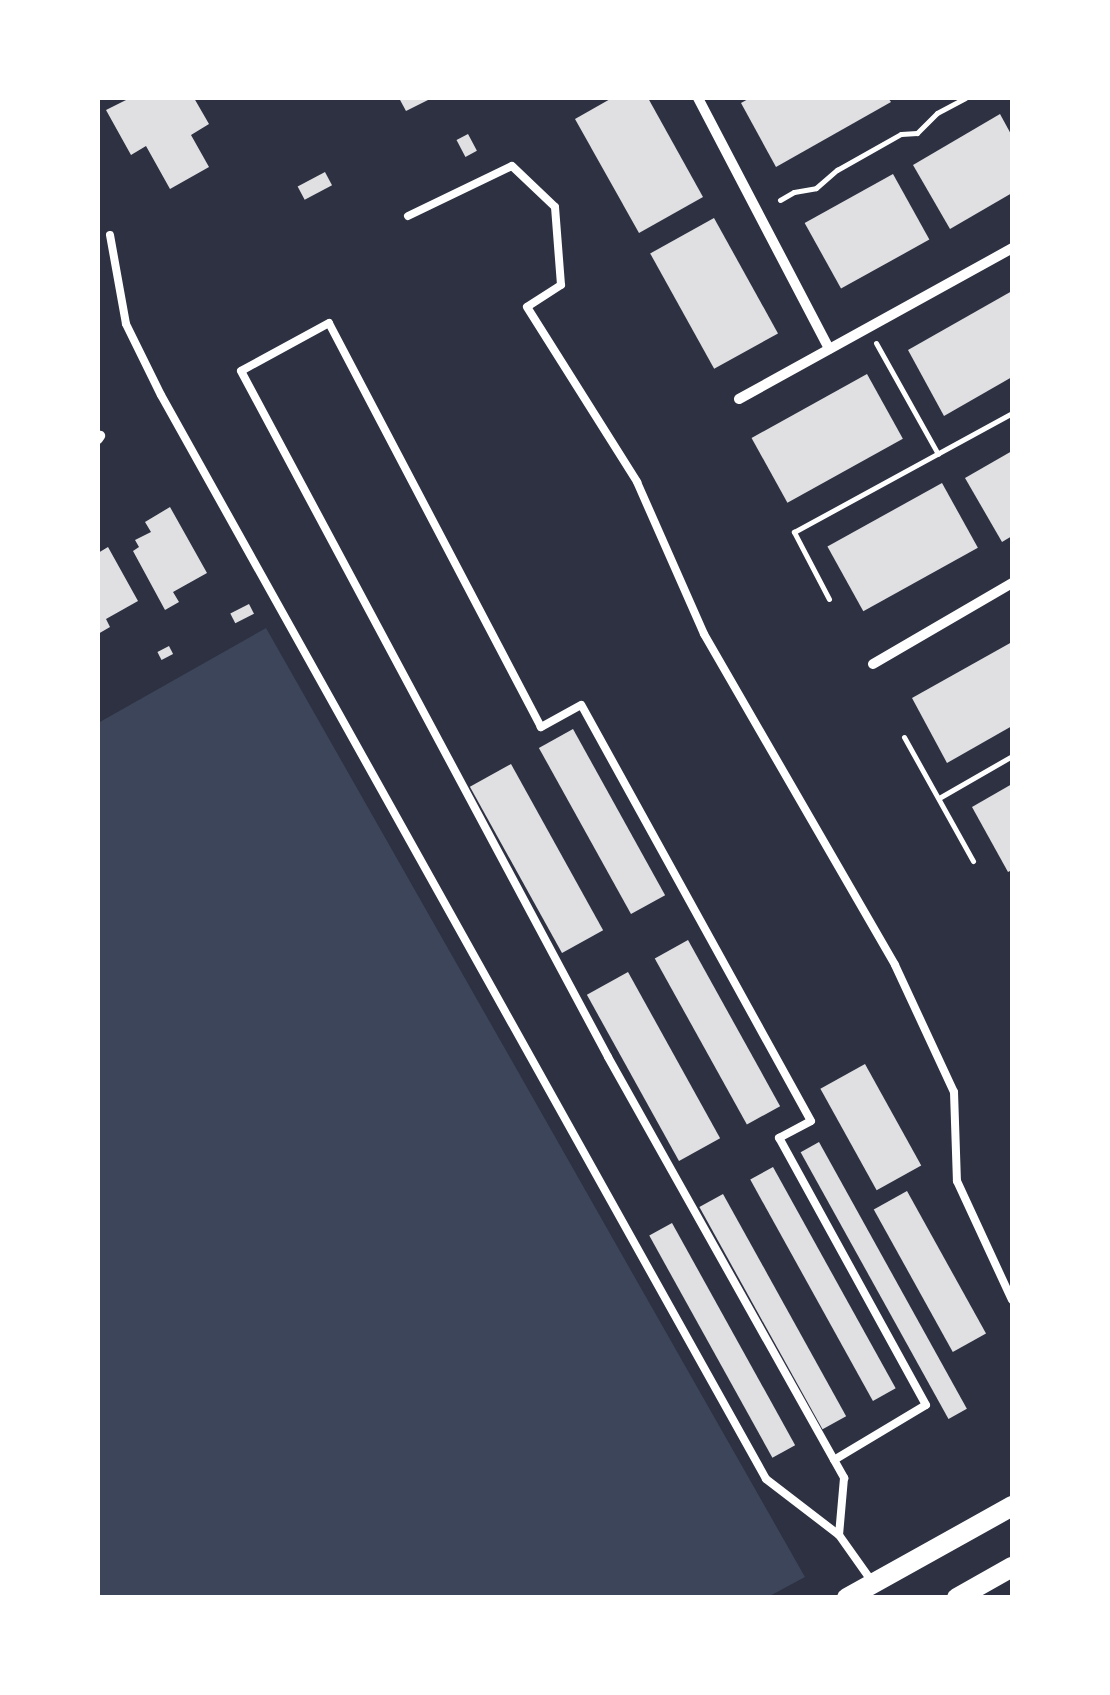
<!DOCTYPE html>
<html>
<head>
<meta charset="utf-8">
<style>
  body { margin:0 }
  #map { position:relative; width:1110px; height:1695px; overflow:hidden; background:#2d3142; font-family:"Public Sans",sans-serif }
  div>[style] { position:absolute }
  [style*='--x'] { left:calc(var(--x)*1px); top:calc(var(--y)*1px); width:calc(var(--w)*1px); rotate:calc(var(--a)*1deg) }
  .green>* { inset:0; background:#3c4559 }
  .building>* { inset:0; background:#e0e0e3; transform-origin:0 0 }
  .path>* { height:5px; margin:-2.5px; padding:0 2.5px; transform-origin:2.5px; border-radius:2.5px; background:#fff }
  .service>* { height:8px; margin:-4px; padding:0 4px; transform-origin:4px; border-radius:4px; background:#fff }
  .minor>* { height:10px; margin:-5px; padding:0 5px; transform-origin:5px; border-radius:5px; background:#fff }
  .secondary>* { height:20px; margin:-10px; padding:0 10px; transform-origin:10px; border-radius:10px; background:#fff }
  span { translate:-50% -50%; white-space:nowrap; text-align:center; line-height:1.15; -webkit-text-stroke:8px #fff; paint-order:stroke }
  .frame { position:absolute; inset:0; border:100px solid #fff; pointer-events:none }
</style>
</head>
<body>
<div id="map">
  <div class="green">
    <div style="clip-path:polygon(266px 628px,805px 1577px,766px 1598px,98px 1597px,98px 723px)"></div>
  </div>
  <div class="building">
    <div style="clip-path:polygon(130px 98px,194px 98px,209px 124px,191px 135px,209px 167px,170px 189px,146px 146px,131px 155px,106px 110px)"></div>
    <div style="clip-path:polygon(399px 98px,426px 98px,428px 100px,406px 111px)"></div>
    <div style="clip-path:polygon(612px 98px,648px 98px,703px 197px,639px 233px,575px 119px)"></div>
    <div style="clip-path:polygon(750px 98px,888px 98px,891px 102px,776px 167px,741px 103px)"></div>
    <div style="clip-path:polygon(1000px 114px,1012px 136px,1012px 193px,950px 229px,913px 165px)"></div>
    <div style="left:468px;top:134px;width:19px;height:13px;rotate:62deg"></div>
    <div style="left:325px;top:172px;width:15px;height:31px;rotate:62deg"></div>
    <div style="left:893px;top:174px;width:75px;height:101px;rotate:61deg"></div>
    <div style="left:714px;top:218px;width:132px;height:73px;rotate:61deg"></div>
    <div style="clip-path:polygon(1012px 291px,1012px 377px,944px 416px,908px 350px)"></div>
    <div style="left:867px;top:374px;width:74px;height:132px;rotate:61deg"></div>
    <div style="clip-path:polygon(1012px 451px,1012px 536px,1002px 542px,965px 478px)"></div>
    <div style="left:942px;top:483px;width:74px;height:131px;rotate:61deg"></div>
    <div style="clip-path:polygon(170px 507px,207px 573px,173px 592px,179px 602px,165px 610px,133px 551px,139px 547px,135px 540px,151px 532px,145px 522px)"></div>
    <div style="clip-path:polygon(108px 547px,138px 601px,106px 619px,110px 627px,98px 634px,98px 553px)"></div>
    <div style="left:249px;top:604px;width:11px;height:21px;rotate:63deg"></div>
    <div style="clip-path:polygon(1012px 642px,1012px 726px,947px 763px,912px 698px)"></div>
    <div style="left:169px;top:646px;width:9px;height:13px;rotate:63deg"></div>
    <div style="left:573px;top:729px;width:190px;height:39px;rotate:61deg"></div>
    <div style="left:511px;top:764px;width:190px;height:47px;rotate:61deg"></div>
    <div style="clip-path:polygon(1012px 784px,1012px 870px,1008px 872px,972px 807px)"></div>
    <div style="left:688px;top:940px;width:190px;height:38px;rotate:61deg"></div>
    <div style="left:628px;top:972px;width:190px;height:47px;rotate:61deg"></div>
    <div style="left:865px;top:1064px;width:116px;height:51px;rotate:61deg"></div>
    <div style="left:819px;top:1142px;width:305px;height:21px;rotate:61deg"></div>
    <div style="left:773px;top:1167px;width:253px;height:26px;rotate:61deg"></div>
    <div style="left:907px;top:1191px;width:163px;height:38px;rotate:61deg"></div>
    <div style="left:723px;top:1194px;width:254px;height:27px;rotate:61deg"></div>
    <div style="left:672px;top:1223px;width:254px;height:26px;rotate:61deg"></div>
  </div>
  <div class="path">
    <div style="--x:780;--y:200;--w:16;--a:-30"></div>
    <div style="--x:794;--y:192;--w:22;--a:-10"></div>
    <div style="--x:816;--y:188;--w:28;--a:-41"></div>
    <div style="--x:837;--y:170;--w:73;--a:-29.4"></div>
    <div style="--x:901;--y:134;--w:16;--a:-4"></div>
    <div style="--x:917;--y:133;--w:28;--a:-45"></div>
    <div style="--x:937;--y:113;--w:32;--a:-28"></div>
    <div style="--x:876;--y:343;--w:127;--a:60.8"></div>
    <div style="--x:829;--y:599;--w:76;--a:-117.6"></div>
    <div style="--x:794;--y:532;--w:248;--a:-28.6"></div>
    <div style="--x:904;--y:737;--w:142;--a:60.9"></div>
    <div style="--x:939;--y:798;--w:84;--a:-29.9"></div>
  </div>
  <div class="service">
    <div style="--x:408;--y:216;--w:115;--a:-25.7"></div>
    <div style="--x:512;--y:166;--w:59;--a:43.6"></div>
    <div style="--x:555;--y:207;--w:78;--a:85.6"></div>
    <div style="--x:561;--y:285;--w:40;--a:147.1"></div>
    <div style="--x:527;--y:307;--w:207;--a:57.8"></div>
    <div style="--x:637;--y:482;--w:166;--a:66.2"></div>
    <div style="--x:704;--y:634;--w:382;--a:60"></div>
    <div style="--x:895;--y:965;--w:140;--a:65.1"></div>
    <div style="--x:954;--y:1092;--w:89;--a:88.1"></div>
    <div style="--x:957;--y:1181;--w:131;--a:65.2"></div>
    <div style="--x:110;--y:235;--w:90;--a:79.8"></div>
    <div style="--x:126;--y:324;--w:79;--a:63.8"></div>
    <div style="--x:161;--y:395;--w:1241;--a:60.83"></div>
    <div style="--x:766;--y:1479;--w:92;--a:37.5"></div>
    <div style="--x:839;--y:1535;--w:59;--a:54.7"></div>
    <div style="--x:834;--y:1460;--w:107;--a:-30.9"></div>
    <div style="--x:926;--y:1405;--w:305;--a:-118.8"></div>
    <div style="--x:779;--y:1138;--w:36;--a:-28"></div>
    <div style="--x:811;--y:1121;--w:475;--a:-118.9"></div>
    <div style="--x:581;--y:705;--w:46;--a:151.2"></div>
    <div style="--x:541;--y:727;--w:456;--a:-117.7"></div>
    <div style="--x:329;--y:323;--w:100;--a:151.4"></div>
    <div style="--x:241;--y:371;--w:778;--a:61.85"></div>
    <div style="--x:608;--y:1057;--w:483;--a:60.7"></div>
    <div style="--x:844;--y:1478;--w:57;--a:95"></div>
  </div>
  <div class="minor">
    <div style="--x:698;--y:98;--w:283;--a:62.4"></div>
    <div style="--x:739;--y:399;--w:312;--a:-28.9"></div>
    <div style="--x:98;--y:439;--w:4;--a:-56"></div>
    <div style="--x:873;--y:664;--w:161;--a:-30.2"></div>
  </div>
  <div class="secondary">
    <div style="--x:847;--y:1598;--w:189;--a:-29.1"></div>
    <div style="--x:957;--y:1598;--w:63;--a:-29.4"></div>
  </div>
  <div class="frame"></div>
</div>
</body>
</html>
